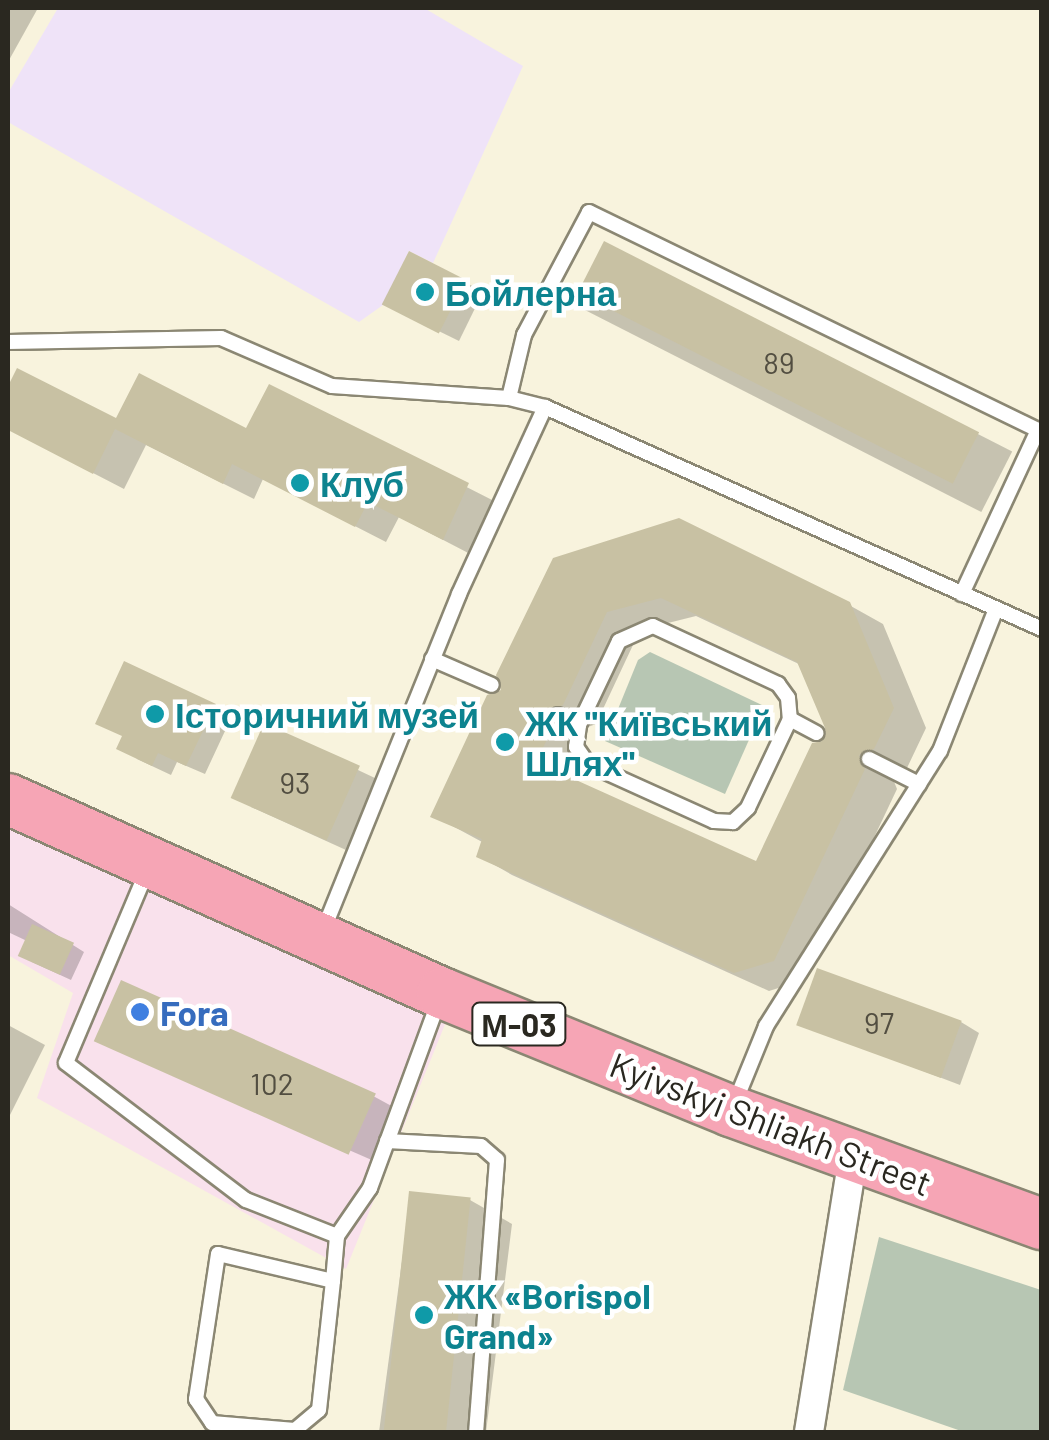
<!DOCTYPE html>
<html>
<head>
<meta charset="utf-8">
<style>
  body { margin:0 }
  #map { position:relative; width:1049px; height:1440px; overflow:hidden; background:#f8f3dd; font-family:Barlow,sans-serif }
  div>[style] { position:absolute }
  [style*='--x'] { left:calc(var(--x)*1px); top:calc(var(--y)*1px); width:calc(var(--w)*1px); rotate:calc(var(--a)*1deg) }
  .commercial>* { inset:0; background:#f9e1ec }
  .industrial>* { inset:0; background:#efe3f8 }
  .green>* { inset:0; background:#b7c6b3 }
  .shadow>* { inset:0; background:#0003; transform-origin:0 0 }
  .building>* { inset:0; background:#c8c1a3; transform-origin:0 0 }
  .roads { filter:drop-shadow(2px 0 #8b8773) drop-shadow(-2px 0 #8b8773) drop-shadow(0 2px #8b8773) drop-shadow(0 -2px #8b8773) }
  .lane>* { height:14px; margin:-7px; padding:0 7px; transform-origin:7px; border-radius:7px; background:#fff }
  .street>* { height:28px; margin:-14px; padding:0 14px; transform-origin:14px; border-radius:14px; background:#fff }
  .highway>* { height:50px; margin:-25px; padding:0 25px; transform-origin:25px; border-radius:25px; background:#f6a5b5 }
  .dots>* { width:28px; height:28px; translate:-50% -50%; box-sizing:border-box; border:5px solid #fff; border-radius:50% }
  span { translate:-50% -50%; white-space:nowrap; text-align:center; line-height:1.15; -webkit-text-stroke:9px #fff; paint-order:stroke }
  .number-label { font-size:30px; color:#524e41 }
  .number-label span { -webkit-text-stroke-width:0 }
  .shield-label span { padding:2px 8px; background:#fff; border:2px solid; border-radius:8px; -webkit-text-stroke-width:0 }
  .shield-label { font-size:32px; color:#2a2820; font-weight:700 }
  .culture-label { font-size:35px; color:#0d838f; font-weight:700 }
  .left { translate:0 -50%; text-align:left }
  .shop-label { font-size:35px; color:#366cbe; font-weight:700 }
  .street-label { font-size:35px; color:#2a2820 }
  .frame { position:absolute; inset:0; border:10px solid #2a2820; pointer-events:none }
</style>
</head>
<body>
<div id="map">
  <div class="commercial">
    <div style="clip-path:polygon(8px 808px,450px 1012px,346px 1269px,37px 1098px,73px 993px,8px 955px)"></div>
  </div>
  <div class="industrial">
    <div style="clip-path:polygon(58px 8px,424px 8px,523px 66px,433px 263px,409px 251px,383px 305px,359px 322px,8px 122px,8px 93px)"></div>
  </div>
  <div class="green">
    <div style="clip-path:polygon(650px 652px,764px 706px,725px 794px,605px 741px,638px 660px)"></div>
    <div style="clip-path:polygon(879px 1237px,1041px 1290px,1041px 1432px,964px 1432px,843px 1390px)"></div>
  </div>
  <div class="shadow">
    <div style="clip-path:polygon(8px 8px,38px 8px,8px 62px)"></div>
    <div style="left:605px;top:244px;width:457px;height:68px;rotate:27deg"></div>
    <div style="clip-path:polygon(465px 282px,483px 292px,459px 341px,404px 314px)"></div>
    <div style="clip-path:polygon(18px 371px,118px 421px,248px 432px,270px 387px,498px 503px,474px 556px,399px 517px,386px 542px,263px 479px,254px 499px,146px 445px,124px 489px,8px 429px,8px 392px)"></div>
    <div style="clip-path:polygon(evenodd,555px 560px,849px 605px,883px 624px,926px 728px,907px 768px,891px 774px,897px 789px,807px 979px,769px 991px,512px 875px,479px 856px,484px 843px,434px 816px,504px 692px,555px 560px,696px 616px,801px 665px,829px 732px,757px 864px,569px 779px,586px 745px,580px 730px,596px 724px,640px 630px,696px 616px)"></div>
    <div style="clip-path:polygon(214px 706px,232px 716px,205px 774px,177px 762px,171px 775px,137px 759px,124px 737px)"></div>
    <div style="clip-path:polygon(265px 726px,377px 779px,346px 850px,251px 807px)"></div>
    <div style="clip-path:polygon(8px 904px,84px 952px,71px 980px,32px 962px,27px 941px,8px 932px)"></div>
    <div style="clip-path:polygon(961px 1022px,979px 1033px,960px 1085px,800px 1024px)"></div>
    <div style="clip-path:polygon(8px 1025px,45px 1045px,8px 1119px)"></div>
    <div style="clip-path:polygon(98px 1040px,375px 1097px,397px 1109px,374px 1161px)"></div>
    <div style="clip-path:polygon(411px 1194px,470px 1200px,512px 1224px,486px 1432px,379px 1432px)"></div>
  </div>
  <div class="building">
    <div style="left:604px;top:241px;width:421px;height:58px;rotate:27deg"></div>
    <div style="left:409px;top:251px;width:64px;height:60px;rotate:27deg"></div>
    <div style="clip-path:polygon(17px 368px,116px 418px,139px 373px,246px 428px,269px 384px,469px 483px,443px 540px,368px 502px,355px 527px,232px 464px,223px 484px,115px 429px,93px 474px,8px 430px,8px 386px)"></div>
    <div style="clip-path:polygon(evenodd,679px 518px,850px 602px,894px 708px,874px 749px,859px 755px,865px 769px,774px 961px,734px 973px,476px 857px,482px 839px,430px 817px,487px 695px,501px 690px,496px 675px,553px 558px,679px 518px,661px 598px,797px 662px,825px 728px,822px 741px,812px 743px,756px 861px,536px 762px,554px 725px,548px 711px,563px 705px,607px 612px,661px 598px)"></div>
    <div style="clip-path:polygon(124px 661px,216px 704px,186px 766px,158px 753px,152px 766px,116px 749px,122px 736px,95px 724px)"></div>
    <div style="left:264px;top:723px;width:105px;height:82px;rotate:24deg"></div>
    <div style="left:32px;top:924px;width:46px;height:35px;rotate:24deg"></div>
    <div style="left:817px;top:968px;width:154px;height:61px;rotate:20deg"></div>
    <div style="left:121px;top:980px;width:279px;height:67px;rotate:24deg"></div>
    <div style="left:409px;top:1191px;width:62px;height:243px;rotate:6deg"></div>
  </div>
  <div class="roads">
    <div class="lane">
      <div style="--x:8;--y:342;--w:213;--a:-1.1"></div>
      <div style="--x:221;--y:338;--w:121;--a:23.4"></div>
      <div style="--x:332;--y:386;--w:177;--a:3.9"></div>
      <div style="--x:509;--y:398;--w:37;--a:14"></div>
      <div style="--x:545;--y:407;--w:544;--a:24.07"></div>
      <div style="--x:509;--y:398;--w:65;--a:-76.6"></div>
      <div style="--x:524;--y:335;--w:139;--a:-62.1"></div>
      <div style="--x:589;--y:212;--w:499;--a:25.9"></div>
      <div style="--x:1038;--y:430;--w:181;--a:114.9"></div>
      <div style="--x:653;--y:626;--w:138;--a:24.9"></div>
      <div style="--x:778;--y:684;--w:17;--a:54"></div>
      <div style="--x:788;--y:698;--w:21;--a:85"></div>
      <div style="--x:790;--y:719;--w:98;--a:115.3"></div>
      <div style="--x:748;--y:808;--w:21;--a:137"></div>
      <div style="--x:733;--y:822;--w:19;--a:-177"></div>
      <div style="--x:714;--y:821;--w:138;--a:-155.7"></div>
      <div style="--x:588;--y:764;--w:21;--a:-125"></div>
      <div style="--x:576;--y:747;--w:22;--a:-82"></div>
      <div style="--x:579;--y:725;--w:93;--a:-64.5"></div>
      <div style="--x:619;--y:641;--w:37;--a:-24"></div>
      <div style="--x:432;--y:659;--w:65;--a:23.4"></div>
      <div style="--x:558;--y:715;--w:23;--a:25"></div>
      <div style="--x:790;--y:719;--w:30;--a:28"></div>
      <div style="--x:869;--y:759;--w:56;--a:26.6"></div>
      <div style="--x:147;--y:871;--w:208;--a:112.9"></div>
      <div style="--x:66;--y:1063;--w:226;--a:37.3"></div>
      <div style="--x:246;--y:1200;--w:98;--a:21.6"></div>
      <div style="--x:337;--y:1236;--w:58;--a:-55.5"></div>
      <div style="--x:370;--y:1188;--w:197;--a:-69.8"></div>
      <div style="--x:323;--y:931;--w:363;--a:-68"></div>
      <div style="--x:459;--y:594;--w:206;--a:-65.3"></div>
      <div style="--x:734;--y:1105;--w:85;--a:-67.9"></div>
      <div style="--x:766;--y:1026;--w:325;--a:-57.7"></div>
      <div style="--x:940;--y:751;--w:153;--a:-68.5"></div>
      <div style="--x:387;--y:1141;--w:94;--a:3"></div>
      <div style="--x:481;--y:1146;--w:21;--a:41"></div>
      <div style="--x:497;--y:1160;--w:273;--a:94.4"></div>
      <div style="--x:333;--y:1281;--w:118;--a:-166.8"></div>
      <div style="--x:218;--y:1254;--w:147;--a:98.6"></div>
      <div style="--x:196;--y:1399;--w:29;--a:56"></div>
      <div style="--x:212;--y:1423;--w:83;--a:4.8"></div>
      <div style="--x:295;--y:1430;--w:31;--a:-40"></div>
      <div style="--x:319;--y:1410;--w:130;--a:-83.8"></div>
      <div style="--x:333;--y:1281;--w:45;--a:-84.9"></div>
    </div>
    <div class="street">
      <div style="--x:809;--y:1432;--w:279;--a:-80.9"></div>
    </div>
    <div class="highway">
      <div style="--x:8;--y:799;--w:475;--a:24.1"></div>
      <div style="--x:442;--y:993;--w:312;--a:22.2"></div>
      <div style="--x:731;--y:1111;--w:331;--a:20"></div>
    </div>
  </div>
  <div class="dots">
    <div style="left:425px;top:292px;background:#0f9aa8"></div>
    <div style="left:300px;top:483px;background:#0f9aa8"></div>
    <div style="left:155px;top:714px;background:#0f9aa8"></div>
    <div style="left:505px;top:742px;background:#0f9aa8"></div>
    <div style="left:140px;top:1012px;background:#3f7fe0"></div>
    <div style="left:424px;top:1315px;background:#0f9aa8"></div>
  </div>
  <div class="number-label">
    <span style="left:779px;top:362px">89</span>
    <span style="left:295px;top:782px">93</span>
    <span style="left:879px;top:1022px">97</span>
    <span style="left:272px;top:1083px">102</span>
  </div>
  <div class="shield-label">
    <span style="left:519px;top:1024px">М-03</span>
  </div>
  <div class="culture-label">
    <span class="left" style="left:445px;top:292px">Бойлерна</span>
    <span class="left" style="left:320px;top:483px">Клуб</span>
    <span class="left" style="left:175px;top:714px">Історичний музей</span>
    <span class="left" style="left:525px;top:742px">ЖК "Київський<br>Шлях"</span>
    <span class="left" style="left:444px;top:1315px">ЖК «Borispol<br>Grand»</span>
  </div>
  <div class="shop-label">
    <span class="left" style="left:160px;top:1012px">Fora</span>
  </div>
  <div class="street-label">
    <span style="left:771px;top:1123px;rotate:21deg">Kyivskyi Shliakh Street</span>
  </div>
  <div class="frame"></div>
</div>
</body>
</html>
